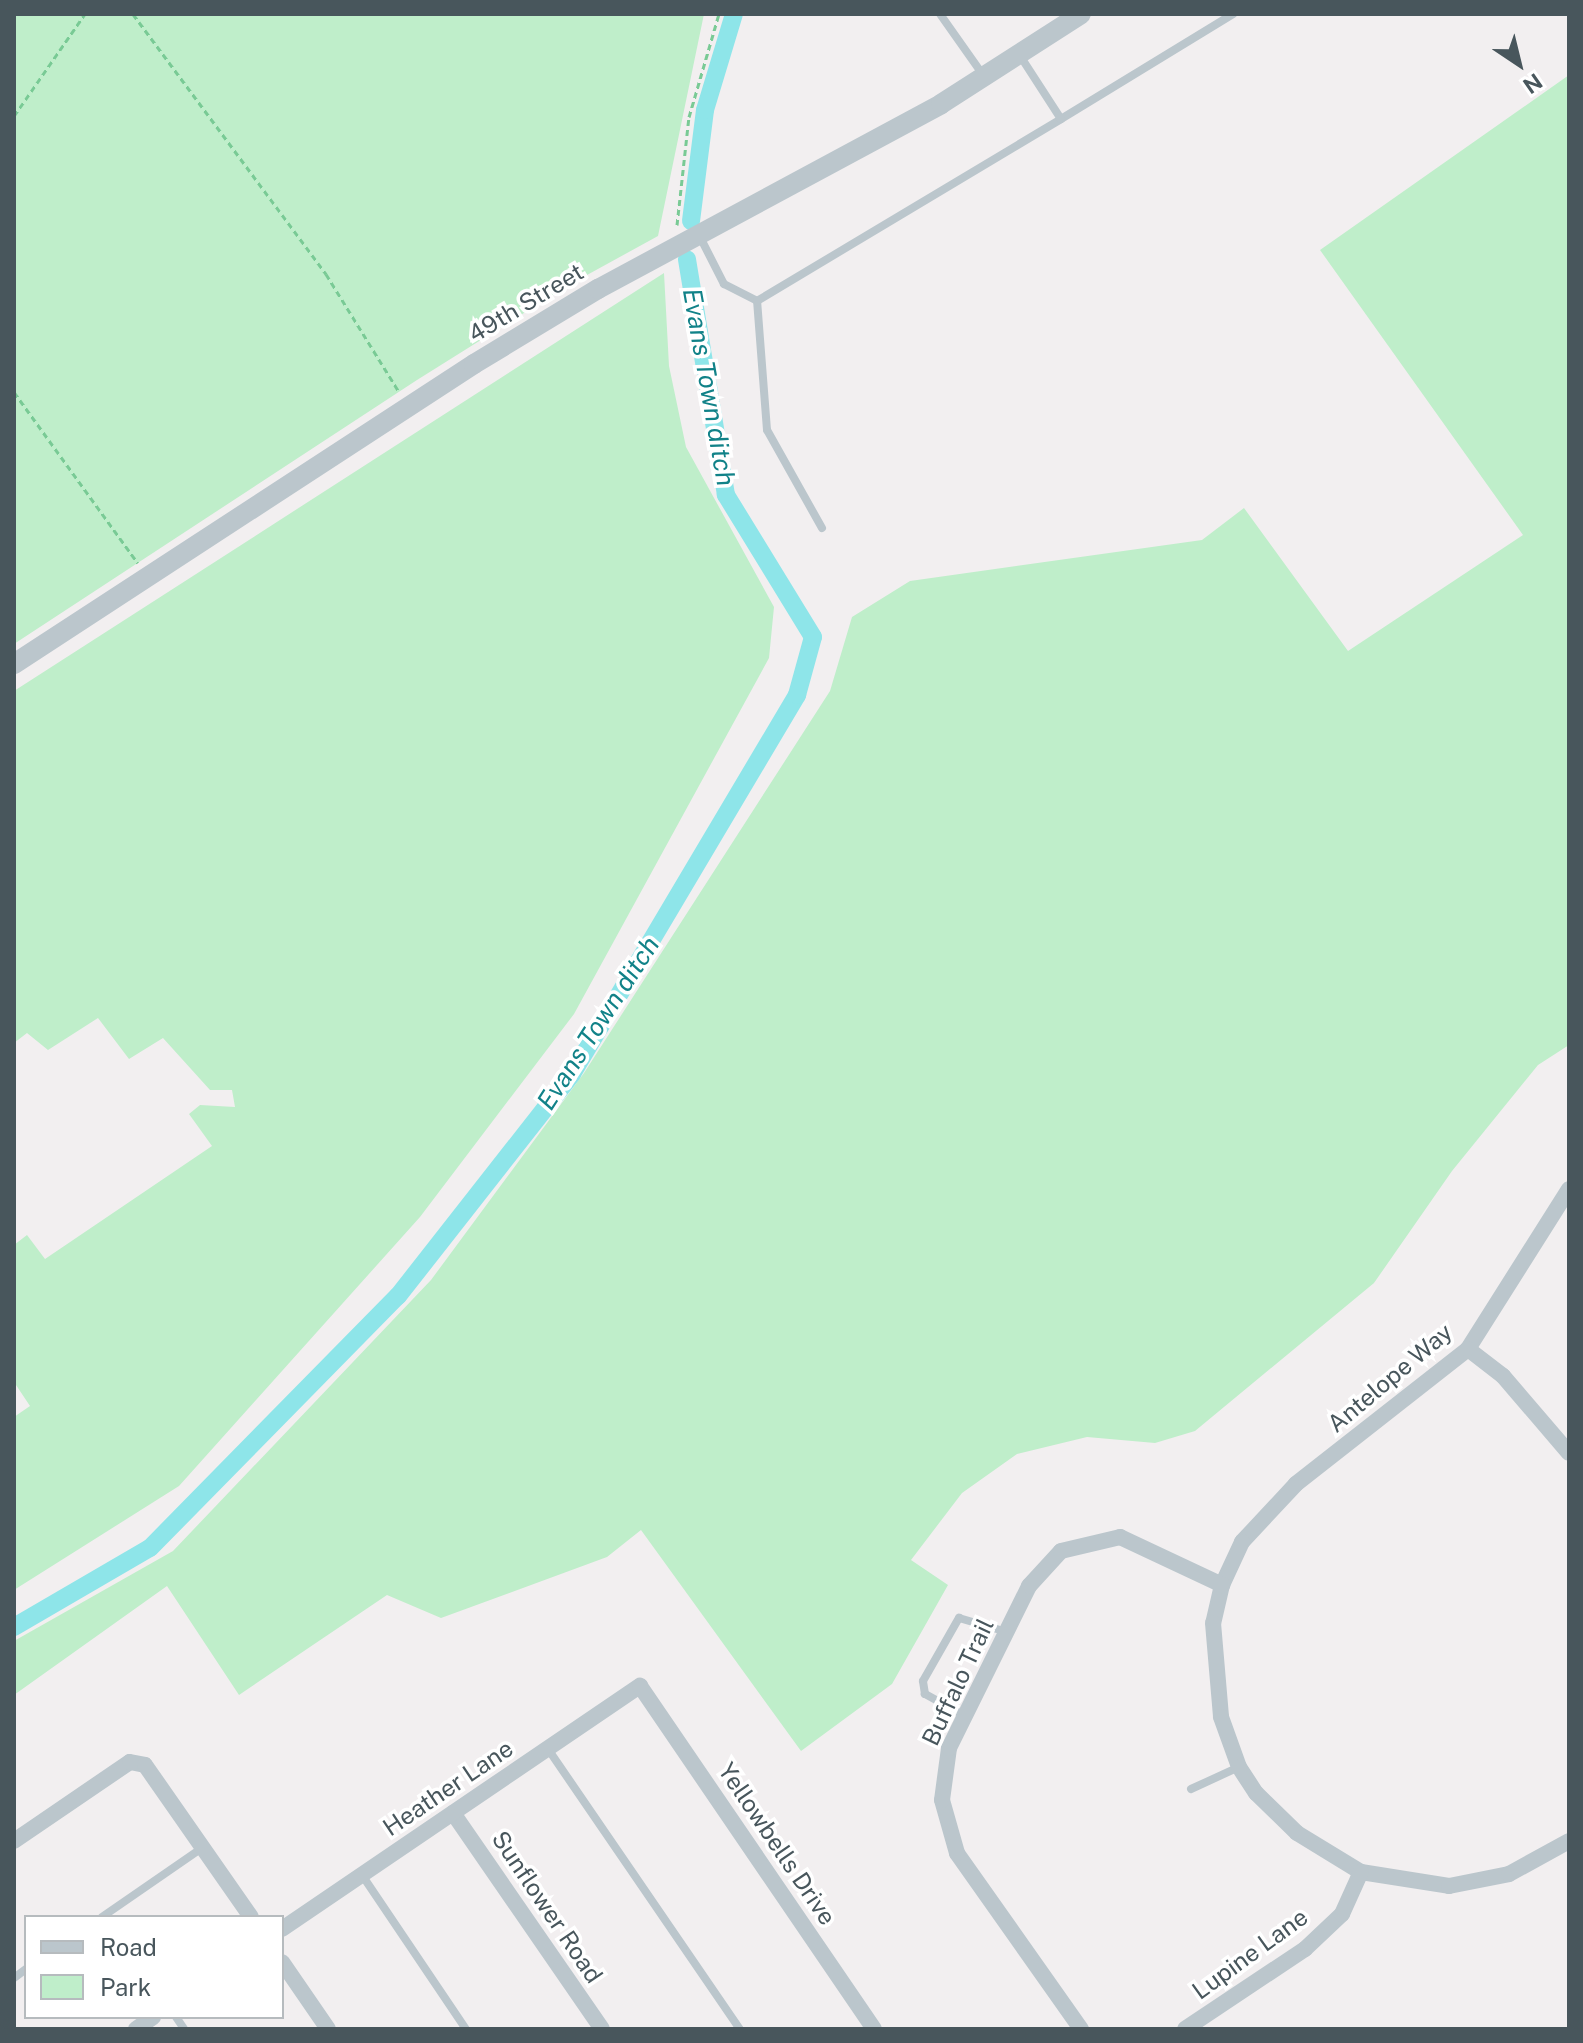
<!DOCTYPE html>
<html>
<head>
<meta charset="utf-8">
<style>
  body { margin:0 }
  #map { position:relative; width:1583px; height:2043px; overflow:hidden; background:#f2eff0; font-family:"Public Sans",sans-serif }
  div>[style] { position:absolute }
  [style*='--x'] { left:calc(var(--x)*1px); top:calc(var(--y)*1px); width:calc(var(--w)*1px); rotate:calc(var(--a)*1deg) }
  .green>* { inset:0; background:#bfeeca }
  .canal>* { height:18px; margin:-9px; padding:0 9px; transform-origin:9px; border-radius:9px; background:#8ee5e9 }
  .path>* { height:3px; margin-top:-1.5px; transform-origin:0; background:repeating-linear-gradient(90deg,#79ca95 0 6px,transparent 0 10px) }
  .service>* { height:8px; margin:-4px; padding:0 4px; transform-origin:4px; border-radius:4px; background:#bbc6cc }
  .minor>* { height:16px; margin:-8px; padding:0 8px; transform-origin:8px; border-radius:8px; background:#bbc6cc }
  .tertiary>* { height:20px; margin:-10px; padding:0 10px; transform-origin:10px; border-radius:10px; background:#bbc6cc }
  span { translate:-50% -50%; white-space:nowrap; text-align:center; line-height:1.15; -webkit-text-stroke:7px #fff; paint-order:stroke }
  .street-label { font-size:24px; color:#48565c }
  .water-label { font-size:26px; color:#118288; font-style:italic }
  .frame { position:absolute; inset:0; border:16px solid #48565c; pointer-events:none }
  .legend { position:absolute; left:24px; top:1915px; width:260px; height:104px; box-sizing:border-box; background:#fff; border:2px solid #b6bbbe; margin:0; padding:10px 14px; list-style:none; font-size:24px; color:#48565c }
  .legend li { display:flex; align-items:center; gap:16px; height:40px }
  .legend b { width:40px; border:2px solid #b6bbbe }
  .north { position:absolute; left:1479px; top:24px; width:80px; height:80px; -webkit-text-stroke:6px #fff; paint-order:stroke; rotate:145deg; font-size:22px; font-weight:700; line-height:32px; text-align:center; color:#48565c }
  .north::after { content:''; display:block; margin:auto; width:28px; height:36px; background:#48565c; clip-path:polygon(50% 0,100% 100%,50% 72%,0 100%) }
</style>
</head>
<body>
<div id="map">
  <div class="green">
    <div style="clip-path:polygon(14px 14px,704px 14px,658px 236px,567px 286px,417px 380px,14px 644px)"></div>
    <div style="clip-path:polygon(1569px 75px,1569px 1045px,1538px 1065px,1452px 1171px,1374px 1283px,1195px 1431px,1155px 1443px,1087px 1437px,1017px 1454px,962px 1493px,911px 1560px,948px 1585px,892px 1684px,801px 1751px,641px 1530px,607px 1557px,441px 1618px,387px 1595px,239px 1695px,167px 1586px,14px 1695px,14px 1641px,173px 1551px,431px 1280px,584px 1073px,830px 691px,852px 617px,910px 581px,1202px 540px,1244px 508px,1348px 651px,1523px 535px,1320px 250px)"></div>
    <div style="clip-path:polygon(664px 273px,669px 366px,686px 447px,774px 607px,769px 658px,574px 1014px,420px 1217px,179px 1486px,14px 1590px,14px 1417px,30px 1406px,14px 1382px,14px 1245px,27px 1235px,45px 1259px,212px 1146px,189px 1114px,200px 1105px,235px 1107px,232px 1090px,210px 1090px,163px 1038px,129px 1059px,98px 1018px,48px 1050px,27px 1033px,14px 1043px,14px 691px)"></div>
  </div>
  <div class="canal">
    <div style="--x:691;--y:221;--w:112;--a:-82.8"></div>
    <div style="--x:705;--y:110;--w:100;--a:-73.2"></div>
    <div style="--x:14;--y:1627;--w:157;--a:-30.2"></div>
    <div style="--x:150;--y:1548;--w:354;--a:-45.5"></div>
    <div style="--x:398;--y:1296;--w:282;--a:-51.9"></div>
    <div style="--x:572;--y:1074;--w:441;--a:-59.3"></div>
    <div style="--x:797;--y:695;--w:60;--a:-74.6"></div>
    <div style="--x:813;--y:637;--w:167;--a:-121.5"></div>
    <div style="--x:726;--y:495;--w:239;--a:-99.4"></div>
  </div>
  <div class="path">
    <div style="--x:133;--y:14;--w:324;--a:53.4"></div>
    <div style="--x:326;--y:274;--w:137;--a:58.2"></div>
    <div style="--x:14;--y:116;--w:124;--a:-55.2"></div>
    <div style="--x:677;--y:225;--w:109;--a:-83.7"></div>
    <div style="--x:689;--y:117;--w:107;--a:-73.8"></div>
    <div style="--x:14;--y:392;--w:211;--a:54.1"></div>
  </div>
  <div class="service">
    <div style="--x:940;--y:14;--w:75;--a:54.8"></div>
    <div style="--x:1061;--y:119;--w:202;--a:-31.4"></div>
    <div style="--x:699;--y:235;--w:55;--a:63"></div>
    <div style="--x:724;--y:284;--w:37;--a:27"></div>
    <div style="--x:822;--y:528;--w:112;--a:-119.3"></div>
    <div style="--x:767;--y:430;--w:129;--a:-94.4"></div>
    <div style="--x:757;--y:301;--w:354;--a:-30.9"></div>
    <div style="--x:1061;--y:119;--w:77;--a:-122.9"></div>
    <div style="--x:965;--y:1716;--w:46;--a:-151.2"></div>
    <div style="--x:925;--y:1694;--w:13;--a:-99"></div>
    <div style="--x:923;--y:1681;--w:73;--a:-60.3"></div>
    <div style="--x:959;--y:1618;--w:50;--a:16.3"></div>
    <div style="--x:548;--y:1749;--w:340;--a:55.6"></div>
    <div style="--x:1191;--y:1789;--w:53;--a:-24.6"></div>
    <div style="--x:362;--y:1875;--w:186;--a:56"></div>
    <div style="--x:102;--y:1917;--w:121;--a:-34.6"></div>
    <div style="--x:14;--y:1978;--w:15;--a:-37"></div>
    <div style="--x:176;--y:2017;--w:14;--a:56"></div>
  </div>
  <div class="minor">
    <div style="--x:1569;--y:1189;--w:189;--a:122.3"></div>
    <div style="--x:1468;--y:1349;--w:219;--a:141.9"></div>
    <div style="--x:1296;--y:1484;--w:79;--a:133"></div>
    <div style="--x:1242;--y:1542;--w:47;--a:114.9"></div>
    <div style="--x:1222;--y:1585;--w:39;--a:103"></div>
    <div style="--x:1213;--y:1623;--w:94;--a:85.1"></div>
    <div style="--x:1221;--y:1717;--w:53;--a:70.2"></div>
    <div style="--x:1239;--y:1767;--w:31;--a:57"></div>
    <div style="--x:1256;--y:1793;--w:57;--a:44.3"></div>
    <div style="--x:1297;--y:1833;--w:75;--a:31.4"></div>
    <div style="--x:1361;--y:1872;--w:89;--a:9"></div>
    <div style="--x:1449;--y:1886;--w:61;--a:-11.3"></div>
    <div style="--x:1509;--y:1874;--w:68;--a:-28.8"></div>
    <div style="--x:1468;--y:1349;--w:44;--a:37.6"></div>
    <div style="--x:1503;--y:1376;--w:101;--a:49.4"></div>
    <div style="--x:453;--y:1813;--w:262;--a:55.4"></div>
    <div style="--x:14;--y:1841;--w:140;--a:-34.3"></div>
    <div style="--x:130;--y:1762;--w:15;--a:11"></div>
    <div style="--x:145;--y:1765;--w:185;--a:55.1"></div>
    <div style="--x:282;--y:1929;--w:433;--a:-34.2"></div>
    <div style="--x:640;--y:1686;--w:415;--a:55.7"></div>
    <div style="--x:282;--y:1962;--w:81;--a:55.5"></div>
    <div style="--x:136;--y:2029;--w:21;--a:-35"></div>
    <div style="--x:1081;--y:2029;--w:215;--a:-125.2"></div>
    <div style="--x:957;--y:1853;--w:55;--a:-105.8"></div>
    <div style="--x:942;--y:1800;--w:52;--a:-82.3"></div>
    <div style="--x:949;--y:1748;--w:181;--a:-63.7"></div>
    <div style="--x:1029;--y:1586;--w:47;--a:-47.6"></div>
    <div style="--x:1061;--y:1551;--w:61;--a:-13.3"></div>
    <div style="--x:1120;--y:1537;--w:113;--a:25.2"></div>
    <div style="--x:1185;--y:2029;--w:144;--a:-33.7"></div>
    <div style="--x:1305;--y:1949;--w:51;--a:-43.4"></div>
    <div style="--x:1342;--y:1914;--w:46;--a:-65.7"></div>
  </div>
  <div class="tertiary">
    <div style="--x:14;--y:664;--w:549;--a:-33.11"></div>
    <div style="--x:474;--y:364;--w:145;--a:-31.2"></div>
    <div style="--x:598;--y:289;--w:390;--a:-28.3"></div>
    <div style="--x:941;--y:104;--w:166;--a:-32.7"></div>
  </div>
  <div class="street-label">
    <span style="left:526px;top:303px;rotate:-31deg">49th Street</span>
    <span style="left:1390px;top:1378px;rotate:-40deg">Antelope Way</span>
    <span style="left:958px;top:1682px;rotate:-65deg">Buffalo Trail</span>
    <span style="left:448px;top:1788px;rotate:-34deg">Heather Lane</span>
    <span style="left:777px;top:1844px;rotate:56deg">Yellowbells Drive</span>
    <span style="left:547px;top:1907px;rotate:56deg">Sunflower Road</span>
    <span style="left:1250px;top:1954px;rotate:-36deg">Lupine Lane</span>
  </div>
  <div class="water-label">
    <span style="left:709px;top:387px;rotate:80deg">Evans Town ditch</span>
    <span style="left:598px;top:1023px;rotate:-57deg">Evans Town ditch</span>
  </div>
  <div class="frame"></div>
  <ul class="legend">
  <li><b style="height:10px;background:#bbc6cc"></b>Road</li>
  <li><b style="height:22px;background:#bfeeca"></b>Park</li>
  </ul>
  <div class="north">N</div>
</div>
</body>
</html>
